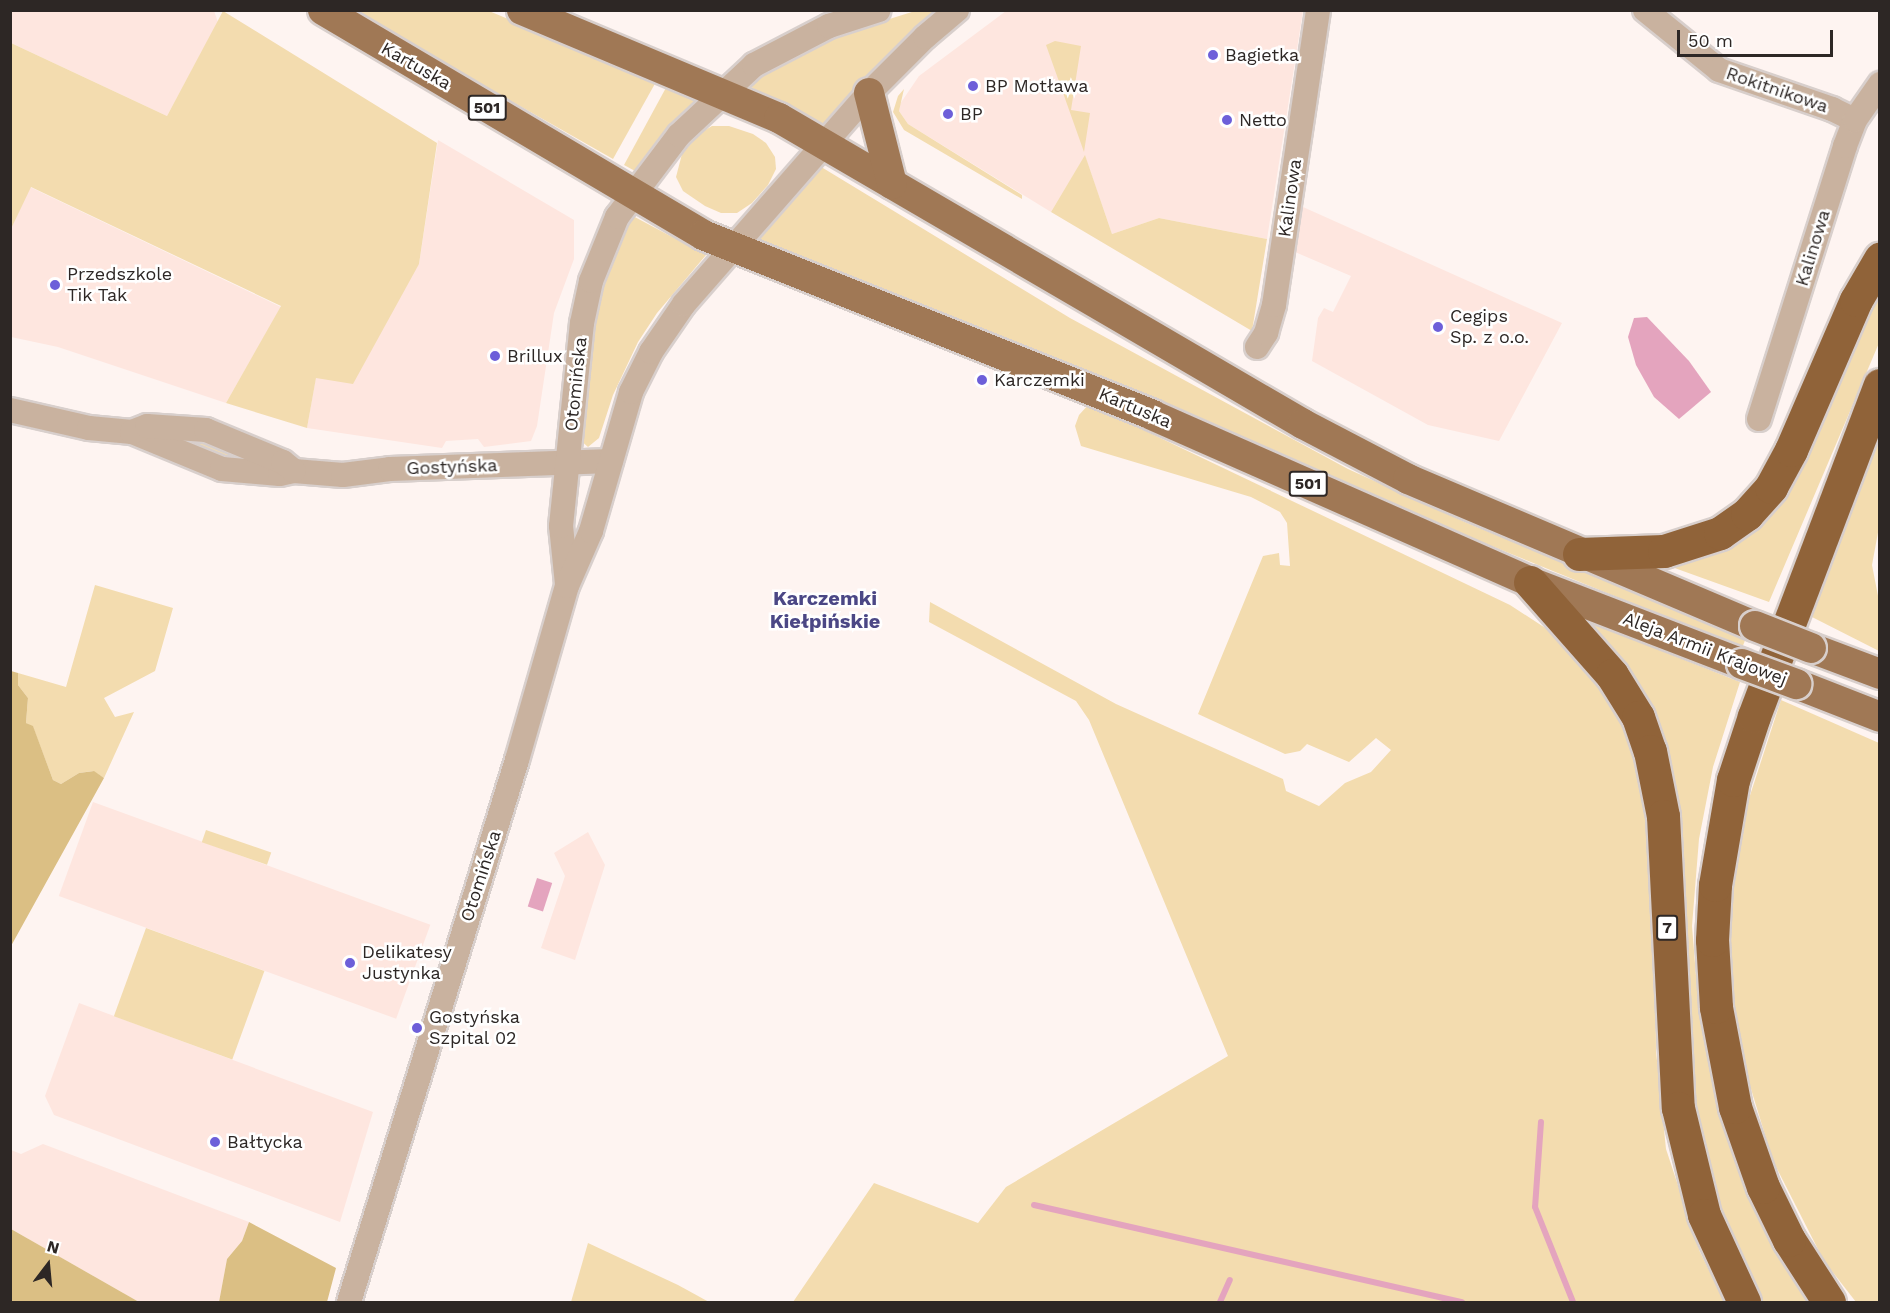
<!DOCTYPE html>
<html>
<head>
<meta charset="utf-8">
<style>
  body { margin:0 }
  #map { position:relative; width:1890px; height:1313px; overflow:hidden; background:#fef4f1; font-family:"Work Sans",sans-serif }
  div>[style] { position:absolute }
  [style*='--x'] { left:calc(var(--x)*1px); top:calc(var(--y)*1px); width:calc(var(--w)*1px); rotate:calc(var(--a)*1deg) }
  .built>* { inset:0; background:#fee6df; transform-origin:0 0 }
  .green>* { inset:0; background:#f3dcaf; transform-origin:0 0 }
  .forest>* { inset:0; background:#dbbf84 }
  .water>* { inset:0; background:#e4a4be; transform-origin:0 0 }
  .stream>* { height:6px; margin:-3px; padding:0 3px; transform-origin:3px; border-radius:3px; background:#e4a4be }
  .roads { filter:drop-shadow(2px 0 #d8cfcc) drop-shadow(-2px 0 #d8cfcc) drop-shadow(0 2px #d8cfcc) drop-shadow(0 -2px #d8cfcc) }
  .minor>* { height:24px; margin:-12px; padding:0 12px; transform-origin:12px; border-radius:12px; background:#c9b29f }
  .major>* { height:30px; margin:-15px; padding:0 15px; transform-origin:15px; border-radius:15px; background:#a07855 }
  .highway>* { height:33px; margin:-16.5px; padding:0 16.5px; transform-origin:16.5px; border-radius:16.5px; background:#906339 }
  .bridges { filter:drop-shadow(2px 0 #d8cfcc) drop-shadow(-2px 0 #d8cfcc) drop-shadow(0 2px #d8cfcc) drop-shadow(0 -2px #d8cfcc) }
  .major-bridge>* { height:30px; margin:-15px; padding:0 15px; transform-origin:15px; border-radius:15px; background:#a07855 }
  .dots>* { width:16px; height:16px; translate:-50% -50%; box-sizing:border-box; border:3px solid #fff; border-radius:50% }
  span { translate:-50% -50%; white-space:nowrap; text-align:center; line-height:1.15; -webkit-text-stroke:5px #fff; paint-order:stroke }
  .shield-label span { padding:2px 4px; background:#fff; border:2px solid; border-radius:4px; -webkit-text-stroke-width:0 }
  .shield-label { font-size:16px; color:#2d2725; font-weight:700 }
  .poi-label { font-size:18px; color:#2d2725 }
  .left { translate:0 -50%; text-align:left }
  .street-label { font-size:18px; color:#2d2725 }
  .neighbourhood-label { font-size:20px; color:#4b4785; font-weight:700 }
  .frame { position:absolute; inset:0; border:12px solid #2d2725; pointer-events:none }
  .north { position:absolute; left:18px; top:1235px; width:60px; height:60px; -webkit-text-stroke:4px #fff; paint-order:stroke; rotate:16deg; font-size:16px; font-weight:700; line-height:24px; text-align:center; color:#2d2725 }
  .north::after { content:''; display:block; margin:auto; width:21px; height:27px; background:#2d2725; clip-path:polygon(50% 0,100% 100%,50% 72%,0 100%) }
  .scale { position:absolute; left:1677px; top:30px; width:156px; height:27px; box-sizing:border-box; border:3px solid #2d2725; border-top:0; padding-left:8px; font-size:18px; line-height:21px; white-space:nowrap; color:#2d2725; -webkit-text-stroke:4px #fff; paint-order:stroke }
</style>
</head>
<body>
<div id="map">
  <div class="built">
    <div style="clip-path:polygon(10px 11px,214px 11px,218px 22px,167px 116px,11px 43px)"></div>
    <div style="clip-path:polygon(1006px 11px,1303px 11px,1267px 239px,1159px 218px,1112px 234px,1085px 156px,1051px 212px,908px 124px,899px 111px,900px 104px,919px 76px)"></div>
    <div style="clip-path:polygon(438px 140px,574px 220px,574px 259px,554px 313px,537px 426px,531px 441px,484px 447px,478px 439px,446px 441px,442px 448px,307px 428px,316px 377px,419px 264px)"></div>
    <div style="clip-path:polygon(30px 187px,281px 307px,226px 403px,58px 347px,11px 337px,11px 229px)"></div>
    <div style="clip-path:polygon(1303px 207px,1562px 323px,1499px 441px,1428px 425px,1312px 361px,1318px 318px,1324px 308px,1333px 312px,1351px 276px,1295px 252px)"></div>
    <div style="left:93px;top:802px;width:359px;height:100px;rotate:20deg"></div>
    <div style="clip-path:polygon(588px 832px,605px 865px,575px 960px,541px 948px,565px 876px,554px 853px)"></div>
    <div style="clip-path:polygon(79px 1003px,373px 1112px,340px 1222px,54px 1115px,45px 1096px)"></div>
    <div style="clip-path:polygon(43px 1144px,249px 1222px,242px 1241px,227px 1259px,219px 1302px,139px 1302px,11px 1229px,11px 1150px,21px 1154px)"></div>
  </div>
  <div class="green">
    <div style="clip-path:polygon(223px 11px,437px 143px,419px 264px,353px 384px,316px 378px,307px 428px,226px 403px,281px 306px,31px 187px,11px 229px,11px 43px,167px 116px)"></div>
    <div style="clip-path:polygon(353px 11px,489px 11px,657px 80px,613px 159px)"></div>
    <div style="clip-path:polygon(915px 11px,943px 11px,898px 44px,824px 126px,747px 85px,781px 61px,845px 33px)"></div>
    <div style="clip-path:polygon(1055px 41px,1081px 46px,1071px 110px,1090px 113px,1084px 152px,1046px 45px)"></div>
    <div style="clip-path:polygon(668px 84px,697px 99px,635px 171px,624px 165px)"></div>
    <div style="clip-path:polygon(904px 89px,899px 111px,908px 124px,1022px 195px,1022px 199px,904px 130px,893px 112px,898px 96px)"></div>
    <div style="clip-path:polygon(712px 126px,729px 126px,753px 134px,766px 143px,775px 157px,776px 169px,768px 185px,752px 203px,737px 213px,721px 213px,705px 206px,683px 191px,676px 177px,682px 154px,700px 133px)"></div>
    <div style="clip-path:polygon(1085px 155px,1112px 234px,1159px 218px,1267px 239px,1252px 331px,1051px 212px)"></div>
    <div style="clip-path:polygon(818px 165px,1070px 318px,1348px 469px,1467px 523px,1746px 638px,1742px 648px,1413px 514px,1109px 380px,755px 242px)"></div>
    <div style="clip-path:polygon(631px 215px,706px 255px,657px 313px,638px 342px,613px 395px,599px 438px,588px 447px,579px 439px,599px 287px)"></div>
    <div style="clip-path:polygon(1879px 289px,1879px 343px,1769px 602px,1669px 566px,1716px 553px,1755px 529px,1795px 476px)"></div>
    <div style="clip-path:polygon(1089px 404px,1510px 605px,1553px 633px,1587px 664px,1629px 731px,1645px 792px,1655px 904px,1656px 1051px,1666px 1149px,1700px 1252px,1725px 1302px,793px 1302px,874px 1183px,978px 1223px,1006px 1187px,1228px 1056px,1089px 720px,1076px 701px,929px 622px,930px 602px,1116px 704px,1283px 779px,1286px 791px,1319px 806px,1345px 783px,1371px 772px,1391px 750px,1376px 738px,1349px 762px,1307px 744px,1300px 751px,1285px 754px,1198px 714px,1263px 556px,1279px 553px,1280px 565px,1290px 566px,1287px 523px,1280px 512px,1251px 497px,1081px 446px,1075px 426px,1079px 415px)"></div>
    <div style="clip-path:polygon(190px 437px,254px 454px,254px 466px,188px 446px)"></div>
    <div style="clip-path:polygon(1879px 438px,1879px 527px,1872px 565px,1879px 601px,1879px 651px,1810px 616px)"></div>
    <div style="clip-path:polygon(95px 585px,173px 608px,155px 671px,104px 698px,115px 717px,134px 712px,104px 778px,93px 771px,79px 773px,61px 784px,53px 780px,33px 727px,26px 723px,28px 698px,18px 685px,18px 673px,66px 687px)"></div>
    <div style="clip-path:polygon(1589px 622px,1740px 682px,1713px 767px,1699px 839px,1692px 926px,1699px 1013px,1716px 1098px,1740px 1166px,1812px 1302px,1759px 1302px,1707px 1185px,1688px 1081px,1664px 752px,1637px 683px)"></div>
    <div style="clip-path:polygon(1781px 700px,1879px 743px,1879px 1302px,1856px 1302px,1824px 1261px,1773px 1161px,1740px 1053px,1727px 937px,1742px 820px)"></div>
    <div style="left:206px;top:830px;width:69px;height:13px;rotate:19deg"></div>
    <div style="left:146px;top:928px;width:126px;height:94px;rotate:20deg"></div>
    <div style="clip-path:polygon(588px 1243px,678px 1285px,709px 1302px,571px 1302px)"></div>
  </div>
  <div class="forest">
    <div style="clip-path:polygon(11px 671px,18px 673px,18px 685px,28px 698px,26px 723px,33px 726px,53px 780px,61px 784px,79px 773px,94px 771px,104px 778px,11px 946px)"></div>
    <div style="clip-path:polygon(249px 1222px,336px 1268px,327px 1302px,219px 1302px,227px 1259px,242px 1241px)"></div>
    <div style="clip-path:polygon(10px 1229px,11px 1229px,139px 1302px,11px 1302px)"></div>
  </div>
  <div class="water">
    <div style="clip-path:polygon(1647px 317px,1689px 361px,1711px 392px,1679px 419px,1654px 397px,1636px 365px,1628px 337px,1634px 318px)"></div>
    <div style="left:537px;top:878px;width:16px;height:30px;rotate:18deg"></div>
  </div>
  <div class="stream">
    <div style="--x:1541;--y:1122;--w:85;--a:94"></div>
    <div style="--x:1535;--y:1207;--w:102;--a:68.2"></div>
    <div style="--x:1034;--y:1205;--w:439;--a:12.8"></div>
    <div style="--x:1220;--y:1302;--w:24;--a:-66"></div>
  </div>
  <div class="roads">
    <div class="minor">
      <div style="--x:1645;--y:10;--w:95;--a:39"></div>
      <div style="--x:1719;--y:70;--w:120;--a:19"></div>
      <div style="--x:1832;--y:109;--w:25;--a:26"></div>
      <div style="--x:1257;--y:347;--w:17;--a:-57"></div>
      <div style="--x:1266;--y:333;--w:29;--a:-74"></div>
      <div style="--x:1274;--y:305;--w:298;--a:-81.5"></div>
      <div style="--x:10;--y:410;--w:81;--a:12.8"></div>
      <div style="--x:89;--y:428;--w:43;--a:5.3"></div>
      <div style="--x:132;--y:432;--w:97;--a:22.3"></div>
      <div style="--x:222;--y:469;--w:58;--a:4.9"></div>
      <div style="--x:280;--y:474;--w:14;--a:-12"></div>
      <div style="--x:294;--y:471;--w:49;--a:4.7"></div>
      <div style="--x:343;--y:475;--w:47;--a:-7.3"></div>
      <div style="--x:390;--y:469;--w:221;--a:-2.1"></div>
      <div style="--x:1759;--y:419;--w:286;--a:-72.5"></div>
      <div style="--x:1845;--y:146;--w:28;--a:-69"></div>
      <div style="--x:1855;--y:120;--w:44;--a:-55.2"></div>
      <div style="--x:132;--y:432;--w:16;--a:-22"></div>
      <div style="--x:147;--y:426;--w:59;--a:3.9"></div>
      <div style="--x:206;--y:430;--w:83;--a:22.6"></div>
      <div style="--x:283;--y:462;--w:14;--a:39"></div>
      <div style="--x:567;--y:584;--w:58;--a:-95.9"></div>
      <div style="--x:561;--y:526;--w:204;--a:-84.1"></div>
      <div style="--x:582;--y:323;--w:43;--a:-77.9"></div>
      <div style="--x:591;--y:281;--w:69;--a:-67.9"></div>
      <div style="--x:617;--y:217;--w:103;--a:-52.9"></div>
      <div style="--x:679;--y:135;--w:103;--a:-43"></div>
      <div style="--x:754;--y:65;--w:85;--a:-27.5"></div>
      <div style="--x:829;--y:26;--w:52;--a:-17.7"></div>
      <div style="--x:349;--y:1302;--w:567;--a:-72.78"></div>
      <div style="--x:517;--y:760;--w:181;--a:-74"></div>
      <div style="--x:567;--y:586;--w:60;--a:-66.4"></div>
      <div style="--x:591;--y:531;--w:145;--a:-73.9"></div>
      <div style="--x:631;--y:392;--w:45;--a:-63.4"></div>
      <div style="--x:651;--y:352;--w:58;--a:-55.5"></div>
      <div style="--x:684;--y:304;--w:281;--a:-48.8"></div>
      <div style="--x:869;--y:93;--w:79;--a:-45"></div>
      <div style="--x:925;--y:37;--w:42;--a:-40.2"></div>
    </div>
    <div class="major">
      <div style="--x:323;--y:10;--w:442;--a:30.6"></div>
      <div style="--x:703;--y:235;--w:484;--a:21.8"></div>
      <div style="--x:1152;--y:415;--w:413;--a:23.8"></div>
      <div style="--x:1530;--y:582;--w:227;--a:21.1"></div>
      <div style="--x:522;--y:10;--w:279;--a:22.8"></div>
      <div style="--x:779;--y:118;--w:607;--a:30.28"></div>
      <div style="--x:1303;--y:424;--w:119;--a:27.6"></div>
      <div style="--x:1408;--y:479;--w:377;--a:23"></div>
      <div style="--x:869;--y:93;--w:94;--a:75.8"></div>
      <div style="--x:1811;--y:648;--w:74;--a:20.6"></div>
      <div style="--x:1796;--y:684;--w:90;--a:21.4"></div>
    </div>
    <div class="highway">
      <div style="--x:1579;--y:554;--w:85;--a:-2"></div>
      <div style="--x:1664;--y:551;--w:59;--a:-17.8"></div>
      <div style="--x:1720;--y:533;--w:33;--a:-35"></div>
      <div style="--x:1747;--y:514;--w:36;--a:-48"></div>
      <div style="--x:1771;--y:487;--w:42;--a:-61.6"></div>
      <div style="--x:1791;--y:450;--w:163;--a:-66.6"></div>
      <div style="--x:1856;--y:300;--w:48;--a:-59.7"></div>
      <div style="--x:1530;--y:582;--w:124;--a:48.6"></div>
      <div style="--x:1612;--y:675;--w:49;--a:58.2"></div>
      <div style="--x:1638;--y:717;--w:36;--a:71"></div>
      <div style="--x:1650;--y:751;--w:66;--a:78.7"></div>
      <div style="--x:1663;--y:816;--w:292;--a:87.1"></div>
      <div style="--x:1678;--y:1108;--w:110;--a:76.3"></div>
      <div style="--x:1704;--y:1215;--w:96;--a:65.3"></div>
      <div style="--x:1829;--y:1302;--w:74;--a:-122.8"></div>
      <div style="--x:1789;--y:1240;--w:59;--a:-116.1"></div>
      <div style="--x:1763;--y:1187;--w:85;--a:-109.3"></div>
      <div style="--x:1735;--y:1107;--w:102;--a:-100.8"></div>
      <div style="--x:1716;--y:1007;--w:67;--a:-93.4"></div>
      <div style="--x:1712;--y:940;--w:55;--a:-86.9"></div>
      <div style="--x:1715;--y:885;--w:107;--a:-80.3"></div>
      <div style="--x:1733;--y:780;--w:67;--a:-71.8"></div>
      <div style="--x:1754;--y:716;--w:354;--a:-69.2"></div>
    </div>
  </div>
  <div class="bridges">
    <div class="major-bridge">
      <div style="--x:1755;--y:626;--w:60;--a:21.4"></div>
      <div style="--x:1742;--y:664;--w:58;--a:20.3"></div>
    </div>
  </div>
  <div class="dots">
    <div style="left:1213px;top:55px;background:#6d5fd9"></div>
    <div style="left:973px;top:86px;background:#6d5fd9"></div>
    <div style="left:948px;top:114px;background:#6d5fd9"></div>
    <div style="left:1227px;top:120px;background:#6d5fd9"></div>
    <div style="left:55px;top:285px;background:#6d5fd9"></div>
    <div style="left:1438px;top:327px;background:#6d5fd9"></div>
    <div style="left:495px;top:356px;background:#6d5fd9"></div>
    <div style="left:982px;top:380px;background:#6d5fd9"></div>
    <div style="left:350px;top:963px;background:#6d5fd9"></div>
    <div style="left:417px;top:1028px;background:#6d5fd9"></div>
    <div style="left:215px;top:1142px;background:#6d5fd9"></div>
  </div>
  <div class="shield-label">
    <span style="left:487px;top:108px">501</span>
    <span style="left:1308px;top:484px">501</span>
    <span style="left:1667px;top:928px">7</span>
  </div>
  <div class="poi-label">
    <span class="left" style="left:1225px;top:55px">Bagietka</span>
    <span class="left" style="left:985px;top:86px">BP Motława</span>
    <span class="left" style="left:960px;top:114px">BP</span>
    <span class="left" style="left:1239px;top:120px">Netto</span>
    <span class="left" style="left:67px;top:285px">Przedszkole<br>Tik Tak</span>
    <span class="left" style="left:1450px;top:327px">Cegips<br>Sp. z o.o.</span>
    <span class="left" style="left:507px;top:356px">Brillux</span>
    <span class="left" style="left:994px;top:380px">Karczemki</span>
    <span class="left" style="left:362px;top:963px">Delikatesy<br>Justynka</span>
    <span class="left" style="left:429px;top:1028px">Gostyńska<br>Szpital 02</span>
    <span class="left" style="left:227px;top:1142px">Bałtycka</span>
  </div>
  <div class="street-label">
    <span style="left:416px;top:66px;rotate:30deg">Kartuska</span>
    <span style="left:1777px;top:90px;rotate:19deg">Rokitnikowa</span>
    <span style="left:1290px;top:198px;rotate:-82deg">Kalinowa</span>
    <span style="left:1813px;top:248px;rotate:-73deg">Kalinowa</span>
    <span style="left:576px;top:384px;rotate:-84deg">Otomińska</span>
    <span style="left:1135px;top:408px;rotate:23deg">Kartuska</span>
    <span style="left:452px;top:467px;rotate:-2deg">Gostyńska</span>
    <span style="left:1705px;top:649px;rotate:21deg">Aleja Armii Krajowej</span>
    <span style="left:481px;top:876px;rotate:-72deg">Otomińska</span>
  </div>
  <div class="neighbourhood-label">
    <span style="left:825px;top:610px">Karczemki<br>Kiełpińskie</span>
  </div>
  <div class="frame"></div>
  <div class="north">N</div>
  <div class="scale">50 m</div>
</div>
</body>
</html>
